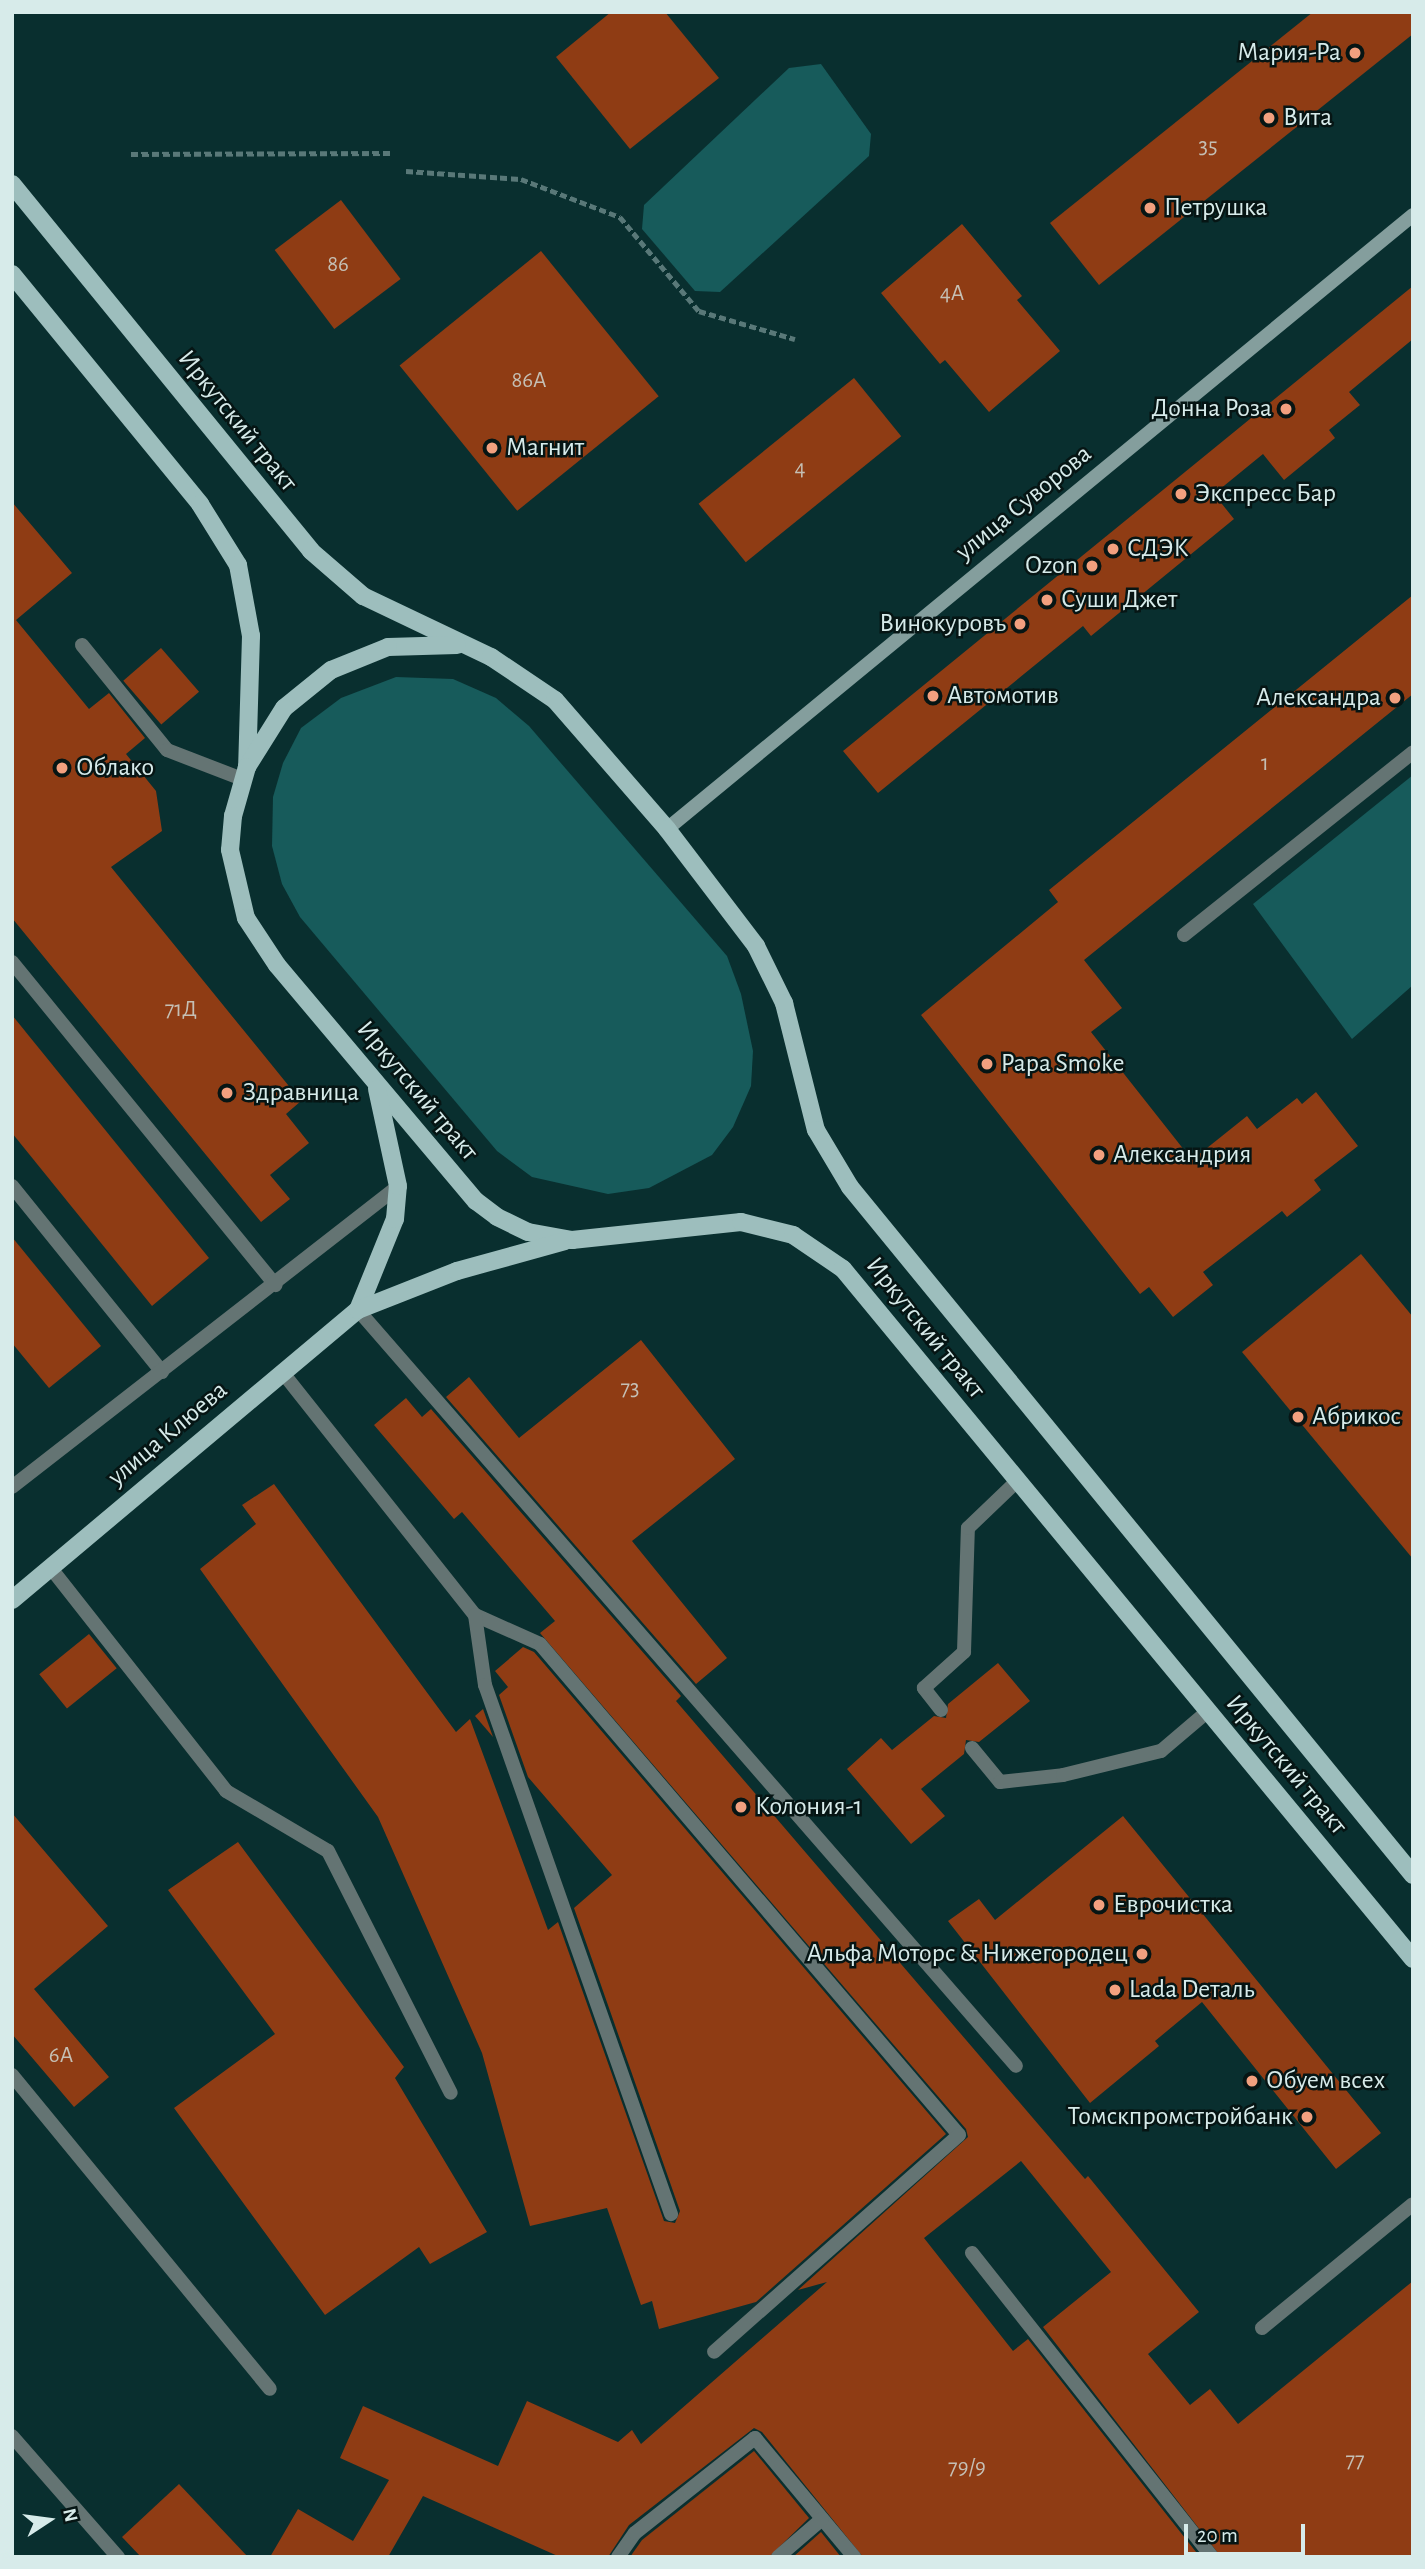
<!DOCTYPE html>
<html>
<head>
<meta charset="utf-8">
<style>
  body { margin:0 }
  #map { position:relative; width:1425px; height:2569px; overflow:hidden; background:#092f2f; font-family:"Alegreya Sans",sans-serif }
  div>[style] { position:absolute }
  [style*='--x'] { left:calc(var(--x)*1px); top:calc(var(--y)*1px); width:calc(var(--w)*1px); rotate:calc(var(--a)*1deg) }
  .green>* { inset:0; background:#175b5b }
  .building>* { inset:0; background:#8f3c14; transform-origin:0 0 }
  .path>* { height:4.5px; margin-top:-2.25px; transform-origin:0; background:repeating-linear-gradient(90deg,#597878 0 7px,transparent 0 10.5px) }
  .lane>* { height:14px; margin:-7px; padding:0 7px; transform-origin:7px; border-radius:7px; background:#647473 }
  .secondary>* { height:14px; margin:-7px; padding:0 7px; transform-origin:7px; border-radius:7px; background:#849e9d }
  .primary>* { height:18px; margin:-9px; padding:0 9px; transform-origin:9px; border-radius:9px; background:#9dbebd }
  .dots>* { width:19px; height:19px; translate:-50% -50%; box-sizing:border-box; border:4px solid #061514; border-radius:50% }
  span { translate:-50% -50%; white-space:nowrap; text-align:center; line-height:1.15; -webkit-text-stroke:5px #061514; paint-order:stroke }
  .number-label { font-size:23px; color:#c5bfb4 }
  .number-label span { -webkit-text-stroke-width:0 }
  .poi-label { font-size:26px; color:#d7ebea }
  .right { translate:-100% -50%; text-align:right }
  .left { translate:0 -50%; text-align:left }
  .street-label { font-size:26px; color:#d7ebea }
  .frame { position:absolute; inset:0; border:14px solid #d7ebea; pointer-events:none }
  .north { position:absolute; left:14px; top:2485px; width:70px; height:70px; -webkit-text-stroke:5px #061514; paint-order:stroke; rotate:77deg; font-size:19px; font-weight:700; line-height:28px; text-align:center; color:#d7ebea }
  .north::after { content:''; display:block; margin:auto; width:24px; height:32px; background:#d7ebea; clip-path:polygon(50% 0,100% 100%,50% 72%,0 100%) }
  .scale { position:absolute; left:1184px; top:2524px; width:121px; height:32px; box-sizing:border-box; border:4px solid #d7ebea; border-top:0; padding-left:9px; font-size:21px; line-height:24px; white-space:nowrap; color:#d7ebea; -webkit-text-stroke:5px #061514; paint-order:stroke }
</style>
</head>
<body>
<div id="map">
  <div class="green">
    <div style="clip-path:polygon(821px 64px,871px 134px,869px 156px,720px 292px,695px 291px,642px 229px,644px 205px,789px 68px)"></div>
    <div style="clip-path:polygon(396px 677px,453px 679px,496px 698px,529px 726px,727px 956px,741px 994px,753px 1051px,751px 1086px,733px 1127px,712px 1155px,649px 1188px,608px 1194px,532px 1177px,497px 1151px,300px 917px,282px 884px,272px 846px,273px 797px,283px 763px,301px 728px,341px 698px)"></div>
    <div style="clip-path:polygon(1413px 775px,1413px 985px,1352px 1039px,1253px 904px)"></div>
  </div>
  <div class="building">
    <div style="clip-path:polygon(611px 12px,665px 12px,719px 78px,630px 149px,556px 57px)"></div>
    <div style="clip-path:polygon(1313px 12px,1413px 12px,1413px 34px,1099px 285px,1050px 223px)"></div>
    <div style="left:341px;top:200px;width:99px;height:83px;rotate:53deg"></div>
    <div style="clip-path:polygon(962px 224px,1022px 296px,1017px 300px,1060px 351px,989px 412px,945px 360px,940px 364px,881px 293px)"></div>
    <div style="left:541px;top:251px;width:187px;height:182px;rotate:51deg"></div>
    <div style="clip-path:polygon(1413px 286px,1413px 339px,1349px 392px,1360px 405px,1329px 430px,1335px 438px,1284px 480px,1263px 454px,1214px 494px,1234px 519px,1091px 636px,1083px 626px,878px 793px,843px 751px)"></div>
    <div style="left:854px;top:378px;width:75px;height:200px;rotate:51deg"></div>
    <div style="clip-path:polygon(12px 502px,72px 573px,16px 620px,89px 709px,109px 693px,145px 738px,126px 754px,156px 791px,162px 831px,111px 867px,301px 1101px,286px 1114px,309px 1143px,270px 1175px,290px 1199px,261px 1222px,12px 918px)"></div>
    <div style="clip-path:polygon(1413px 595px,1413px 694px,1084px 960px,1122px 1008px,1091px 1032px,1192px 1160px,1247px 1116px,1257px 1129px,1297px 1098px,1302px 1104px,1316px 1092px,1358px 1146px,1314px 1180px,1321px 1190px,1287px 1217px,1282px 1211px,1203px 1272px,1213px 1285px,1173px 1317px,1149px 1287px,1140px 1294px,921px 1015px,1058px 902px,1049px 890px)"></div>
    <div style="left:161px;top:648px;width:58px;height:50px;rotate:49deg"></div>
    <div style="clip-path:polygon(12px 1015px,209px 1258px,152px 1306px,12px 1133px)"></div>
    <div style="clip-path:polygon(12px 1237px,101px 1346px,49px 1388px,12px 1343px)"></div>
    <div style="clip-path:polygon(1361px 1254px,1413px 1317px,1413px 1559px,1242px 1352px)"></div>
    <div style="clip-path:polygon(641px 1340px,735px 1459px,632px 1541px,727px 1658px,696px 1684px,446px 1397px,469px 1377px,519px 1438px)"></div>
    <div style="clip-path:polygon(406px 1398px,422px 1417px,431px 1409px,681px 1696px,676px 1701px,1085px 2179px,1088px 2176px,1199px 2312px,1148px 2354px,1190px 2405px,1210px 2389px,1238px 2424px,1413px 2281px,1413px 2557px,1221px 2557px,1043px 2327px,1111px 2272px,1021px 2161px,924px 2238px,1013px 2351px,1028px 2339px,1200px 2557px,863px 2557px,762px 2432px,754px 2428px,629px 2525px,608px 2557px,560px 2557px,423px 2496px,388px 2557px,270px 2557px,298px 2509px,353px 2541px,389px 2480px,340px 2458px,363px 2406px,498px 2466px,527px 2401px,618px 2442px,632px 2430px,641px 2444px,827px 2282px,798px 2290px,968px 2137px,966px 2129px,540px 1633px,555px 1621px,462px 1512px,454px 1519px,374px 1425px)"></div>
    <div style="clip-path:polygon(274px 1484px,456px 1732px,470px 1719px,548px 1930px,558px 1922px,664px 2221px,675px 2223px,680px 2211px,574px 1908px,612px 1875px,528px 1777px,499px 1695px,508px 1687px,495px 1671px,523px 1647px,534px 1652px,946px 2134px,756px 2302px,659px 2329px,652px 2301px,641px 2305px,607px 2208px,530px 2226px,482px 2053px,378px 1817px,200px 1569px,256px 1524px,242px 1505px)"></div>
    <div style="left:89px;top:1634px;width:44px;height:64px;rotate:51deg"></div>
    <div style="clip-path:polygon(998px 1663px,1030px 1701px,979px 1742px,966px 1740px,964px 1754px,921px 1789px,945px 1816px,911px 1844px,847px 1769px,881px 1738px,892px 1750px,934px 1716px,946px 1718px,948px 1704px)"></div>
    <div style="clip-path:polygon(483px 1709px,493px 1737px,475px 1716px)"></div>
    <div style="clip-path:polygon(12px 1813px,108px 1926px,34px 1989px,109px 2077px,74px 2107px,12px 2034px)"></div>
    <div style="clip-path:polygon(1123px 1816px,1381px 2133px,1336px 2169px,1202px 2002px,1155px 2041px,1159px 2046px,1090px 2103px,948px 1921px,979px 1899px,995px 1920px)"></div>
    <div style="clip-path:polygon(238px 1842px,404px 2067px,395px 2078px,487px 2232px,430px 2264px,419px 2247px,325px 2315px,174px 2108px,275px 2034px,168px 1890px)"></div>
    <div style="clip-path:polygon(754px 2451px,809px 2518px,769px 2557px,630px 2557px,642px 2540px)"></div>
    <div style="clip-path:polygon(179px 2484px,248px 2557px,141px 2557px,122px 2537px)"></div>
    <div style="clip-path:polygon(821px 2532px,841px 2557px,793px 2557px)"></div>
  </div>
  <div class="path">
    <div style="--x:131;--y:154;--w:260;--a:-0.2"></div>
    <div style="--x:406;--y:171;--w:115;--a:4"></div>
    <div style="--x:521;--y:179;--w:106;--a:21"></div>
    <div style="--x:620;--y:217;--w:123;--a:50"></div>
    <div style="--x:699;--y:311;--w:100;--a:16.3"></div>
  </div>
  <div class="lane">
    <div style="--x:82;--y:645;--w:135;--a:51"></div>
    <div style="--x:167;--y:750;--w:80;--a:21.1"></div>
    <div style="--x:1184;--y:935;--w:293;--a:-38.6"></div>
    <div style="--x:12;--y:962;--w:417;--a:50.8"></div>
    <div style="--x:12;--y:1186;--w:239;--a:51.1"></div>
    <div style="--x:358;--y:1310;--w:1002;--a:48.96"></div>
    <div style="--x:283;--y:1373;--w:309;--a:51.6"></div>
    <div style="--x:475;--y:1615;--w:71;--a:24"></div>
    <div style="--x:540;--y:1644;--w:645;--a:49.52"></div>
    <div style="--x:959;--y:2135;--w:327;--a:138.5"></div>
    <div style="--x:12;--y:1487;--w:489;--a:-37.9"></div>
    <div style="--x:50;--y:1567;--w:285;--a:51.8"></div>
    <div style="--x:226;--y:1791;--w:118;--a:30.5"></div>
    <div style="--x:328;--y:1851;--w:271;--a:63.1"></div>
    <div style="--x:475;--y:1615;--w:71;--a:81.9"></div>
    <div style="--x:485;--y:1685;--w:561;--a:70.63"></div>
    <div style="--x:941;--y:1710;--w:28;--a:-128"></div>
    <div style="--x:924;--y:1688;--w:54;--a:-42"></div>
    <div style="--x:964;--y:1652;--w:124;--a:-88.2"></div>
    <div style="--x:968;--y:1528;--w:68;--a:-43.8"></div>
    <div style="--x:972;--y:1748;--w:44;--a:50.5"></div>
    <div style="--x:1000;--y:1782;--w:63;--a:-6.3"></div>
    <div style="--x:1063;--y:1775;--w:101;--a:-13.8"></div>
    <div style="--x:1161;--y:1751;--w:62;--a:-40.4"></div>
    <div style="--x:12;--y:2075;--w:406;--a:50.6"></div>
    <div style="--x:972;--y:2253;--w:387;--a:51.7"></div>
    <div style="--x:1262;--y:2328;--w:195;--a:-39.4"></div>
    <div style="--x:12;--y:2436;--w:161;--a:48.8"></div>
    <div style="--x:618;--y:2557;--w:29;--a:-55"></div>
    <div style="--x:635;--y:2533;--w:153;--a:-38.4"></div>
    <div style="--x:755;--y:2438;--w:155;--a:50.2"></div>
    <div style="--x:778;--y:2557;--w:58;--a:-40.8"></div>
  </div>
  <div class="secondary">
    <div style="--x:667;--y:829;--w:966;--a:-39.46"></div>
  </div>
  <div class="primary">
    <div style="--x:12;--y:184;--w:473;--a:50.8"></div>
    <div style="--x:311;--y:551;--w:69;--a:40.9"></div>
    <div style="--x:363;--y:596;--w:142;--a:25.5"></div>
    <div style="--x:491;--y:657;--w:77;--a:33.9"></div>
    <div style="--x:555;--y:700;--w:171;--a:49"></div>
    <div style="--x:667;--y:829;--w:147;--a:52.7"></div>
    <div style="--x:756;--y:946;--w:64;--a:63.8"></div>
    <div style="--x:784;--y:1003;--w:131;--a:75.9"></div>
    <div style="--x:816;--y:1130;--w:66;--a:59.2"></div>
    <div style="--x:850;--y:1187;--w:889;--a:50.71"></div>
    <div style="--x:12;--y:274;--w:297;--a:50.7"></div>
    <div style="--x:200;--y:504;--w:72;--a:58.1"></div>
    <div style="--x:238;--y:565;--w:72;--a:79.6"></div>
    <div style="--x:251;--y:636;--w:131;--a:91.7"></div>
    <div style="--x:457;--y:645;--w:69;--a:178.3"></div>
    <div style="--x:388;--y:647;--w:61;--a:158"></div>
    <div style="--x:331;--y:670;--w:60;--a:141"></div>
    <div style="--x:284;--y:708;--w:70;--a:122.1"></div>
    <div style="--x:247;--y:767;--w:51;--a:105.9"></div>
    <div style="--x:233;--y:816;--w:34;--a:95"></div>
    <div style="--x:230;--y:850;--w:70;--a:76.8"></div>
    <div style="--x:246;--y:918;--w:56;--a:56.6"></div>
    <div style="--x:277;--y:965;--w:309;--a:49.9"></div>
    <div style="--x:476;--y:1201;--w:26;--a:37"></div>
    <div style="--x:497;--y:1217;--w:34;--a:26"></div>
    <div style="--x:528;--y:1232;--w:45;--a:10.3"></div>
    <div style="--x:572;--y:1240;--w:170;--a:-6.1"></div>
    <div style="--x:741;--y:1222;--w:54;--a:14"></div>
    <div style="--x:793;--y:1235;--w:60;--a:34.2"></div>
    <div style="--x:843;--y:1269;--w:895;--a:50.44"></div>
    <div style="--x:358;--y:1310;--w:98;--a:-67.9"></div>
    <div style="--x:395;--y:1219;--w:33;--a:-85"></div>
    <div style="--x:398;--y:1186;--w:99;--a:-102.2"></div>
    <div style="--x:12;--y:1600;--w:451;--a:-40"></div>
    <div style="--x:358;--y:1310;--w:106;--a:-21.5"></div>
    <div style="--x:457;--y:1271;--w:112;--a:-15.5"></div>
  </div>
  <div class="dots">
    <div style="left:1355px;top:53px;background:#f2a07f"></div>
    <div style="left:1269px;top:118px;background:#f2a07f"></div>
    <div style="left:1150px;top:208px;background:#f2a07f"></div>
    <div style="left:1286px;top:409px;background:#f2a07f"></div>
    <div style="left:492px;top:448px;background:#f2a07f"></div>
    <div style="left:1181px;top:494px;background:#f2a07f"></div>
    <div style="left:1113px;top:549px;background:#f2a07f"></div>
    <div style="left:1092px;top:566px;background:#f2a07f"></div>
    <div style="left:1047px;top:600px;background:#f2a07f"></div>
    <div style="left:1020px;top:624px;background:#f2a07f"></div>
    <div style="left:933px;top:696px;background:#f2a07f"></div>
    <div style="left:1395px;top:698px;background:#f2a07f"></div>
    <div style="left:62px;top:768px;background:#f2a07f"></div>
    <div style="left:987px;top:1064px;background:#f2a07f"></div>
    <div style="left:227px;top:1093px;background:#f2a07f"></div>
    <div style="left:1099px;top:1155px;background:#f2a07f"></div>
    <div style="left:1298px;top:1417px;background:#f2a07f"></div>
    <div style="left:741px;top:1807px;background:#f2a07f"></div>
    <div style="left:1099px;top:1905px;background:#f2a07f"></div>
    <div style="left:1142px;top:1954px;background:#f2a07f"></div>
    <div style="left:1115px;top:1990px;background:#f2a07f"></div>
    <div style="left:1252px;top:2081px;background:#f2a07f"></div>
    <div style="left:1307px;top:2117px;background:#f2a07f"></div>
  </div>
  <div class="number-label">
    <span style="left:1208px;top:147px">35</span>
    <span style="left:338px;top:265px">86</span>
    <span style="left:952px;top:294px">4А</span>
    <span style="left:529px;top:381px">86А</span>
    <span style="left:800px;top:469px">4</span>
    <span style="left:1265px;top:764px">1</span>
    <span style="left:181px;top:1010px">71Д</span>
    <span style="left:630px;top:1389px">73</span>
    <span style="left:61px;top:2056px">6А</span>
    <span style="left:1355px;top:2461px">77</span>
    <span style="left:967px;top:2468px">79/9</span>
  </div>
  <div class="poi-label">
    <span class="right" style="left:1341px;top:53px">Мария-Ра</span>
    <span class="left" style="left:1283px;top:118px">Вита</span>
    <span class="left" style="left:1164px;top:208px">Петрушка</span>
    <span class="right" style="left:1272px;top:409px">Донна Роза</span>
    <span class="left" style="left:506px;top:448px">Магнит</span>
    <span class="left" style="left:1195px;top:494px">Экспресс Бар</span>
    <span class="left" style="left:1127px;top:549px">СДЭК</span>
    <span class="right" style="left:1078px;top:566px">Ozon</span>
    <span class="left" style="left:1061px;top:600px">Суши Джет</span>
    <span class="right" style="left:1006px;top:624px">Винокуровъ</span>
    <span class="left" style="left:947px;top:696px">Автомотив</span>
    <span class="right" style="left:1381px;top:698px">Александра</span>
    <span class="left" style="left:76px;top:768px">Облако</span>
    <span class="left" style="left:1001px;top:1064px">Papa Smoke</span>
    <span class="left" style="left:243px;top:1093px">Здравница</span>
    <span class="left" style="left:1113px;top:1155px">Александрия</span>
    <span class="left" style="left:1312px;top:1417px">Абрикос</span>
    <span class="left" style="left:755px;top:1807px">Колония-1</span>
    <span class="left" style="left:1113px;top:1905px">Еврочистка</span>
    <span class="right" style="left:1128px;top:1954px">Альфа Моторс &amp; Нижегородец</span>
    <span class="left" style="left:1129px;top:1990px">Lada Dеталь</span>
    <span class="left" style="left:1266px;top:2081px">Обуем всех</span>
    <span class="right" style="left:1293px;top:2117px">Томскпромстройбанк</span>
  </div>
  <div class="street-label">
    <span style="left:237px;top:421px;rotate:51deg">Иркутский тракт</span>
    <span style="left:1024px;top:503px;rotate:-39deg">улица Суворова</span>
    <span style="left:417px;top:1091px;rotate:50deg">Иркутский тракт</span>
    <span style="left:925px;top:1328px;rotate:51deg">Иркутский тракт</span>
    <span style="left:168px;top:1434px;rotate:-40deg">улица Клюева</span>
    <span style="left:1286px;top:1765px;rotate:50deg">Иркутский тракт</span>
  </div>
  <div class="frame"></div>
  <div class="north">N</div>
  <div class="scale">20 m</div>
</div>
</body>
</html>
